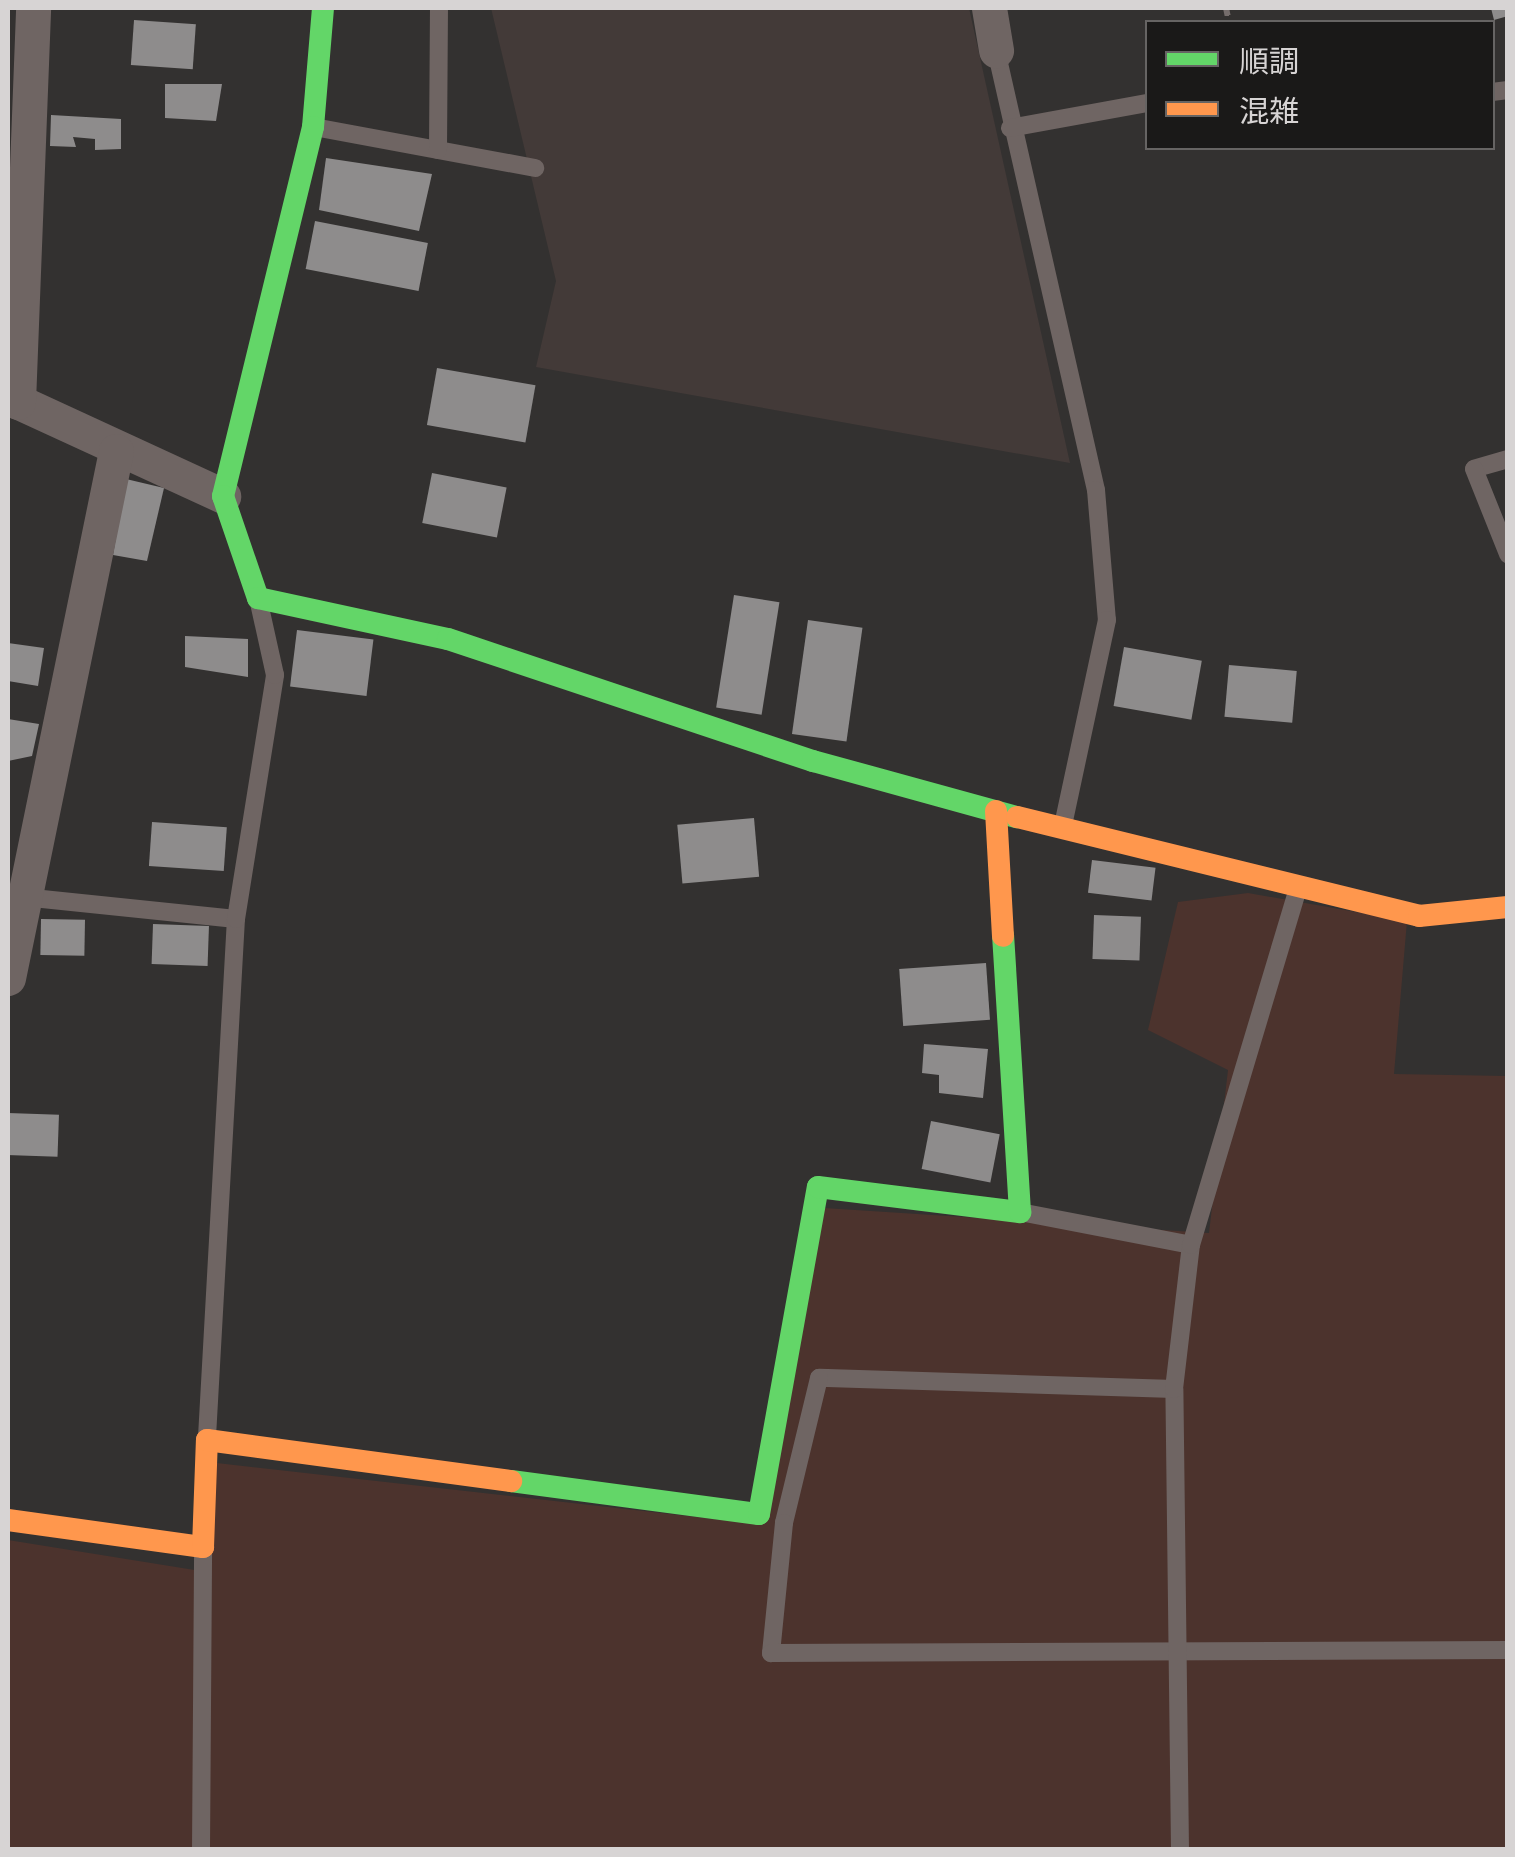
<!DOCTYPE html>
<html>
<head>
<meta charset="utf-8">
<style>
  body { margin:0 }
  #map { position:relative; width:1515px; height:1857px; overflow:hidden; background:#333130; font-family:"Noto Serif","Noto Sans JP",serif }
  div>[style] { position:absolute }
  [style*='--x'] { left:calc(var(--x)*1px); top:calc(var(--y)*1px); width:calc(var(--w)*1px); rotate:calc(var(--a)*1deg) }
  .built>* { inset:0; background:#433a38 }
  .green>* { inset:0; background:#4c332d }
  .building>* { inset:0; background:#8e8c8c; transform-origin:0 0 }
  .path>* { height:6px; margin-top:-3px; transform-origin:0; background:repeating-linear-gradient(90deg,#756d6c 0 8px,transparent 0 13px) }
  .lane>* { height:18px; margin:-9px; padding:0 9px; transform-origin:9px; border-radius:9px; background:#6f6563 }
  .street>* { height:35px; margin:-17.5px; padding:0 17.5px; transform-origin:17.5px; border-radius:17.5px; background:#6f6563 }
  .fast>* { height:22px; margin:-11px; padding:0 11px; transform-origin:11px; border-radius:11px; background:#63d668 }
  .slow>* { height:22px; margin:-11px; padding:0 11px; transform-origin:11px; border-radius:11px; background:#ff974d }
  span { translate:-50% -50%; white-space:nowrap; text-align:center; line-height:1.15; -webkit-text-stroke:10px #1a1918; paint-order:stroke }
  .frame { position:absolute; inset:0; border:10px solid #d7d4d4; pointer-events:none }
  .legend { position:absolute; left:1145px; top:20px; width:350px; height:130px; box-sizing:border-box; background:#1a1918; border:2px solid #666463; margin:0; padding:12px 18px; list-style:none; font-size:30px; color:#d7d4d4 }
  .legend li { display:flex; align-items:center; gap:20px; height:50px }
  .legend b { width:50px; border:2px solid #666463 }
</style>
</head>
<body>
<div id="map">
  <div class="built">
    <div style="clip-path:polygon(491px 8px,969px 8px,1070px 463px,536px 367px,556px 281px)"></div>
  </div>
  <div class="green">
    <div style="clip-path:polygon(1248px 893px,1407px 921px,1394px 1074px,1507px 1076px,1507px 1849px,8px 1849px,8px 1540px,207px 1572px,208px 1462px,759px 1524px,824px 1208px,1209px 1233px,1228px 1070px,1148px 1030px,1178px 902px)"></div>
  </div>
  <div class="building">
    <div style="clip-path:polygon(1491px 8px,1508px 8px,1508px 16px,1494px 20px)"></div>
    <div style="left:134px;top:20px;width:62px;height:45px;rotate:4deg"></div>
    <div style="clip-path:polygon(165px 84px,222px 84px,216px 121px,165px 118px)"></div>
    <div style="clip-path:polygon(51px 115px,121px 119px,121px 149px,95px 150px,95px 139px,73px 137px,76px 147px,50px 146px)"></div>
    <div style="clip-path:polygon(326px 158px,432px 174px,419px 231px,319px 210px)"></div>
    <div style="left:315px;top:221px;width:115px;height:49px;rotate:11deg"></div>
    <div style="left:437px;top:368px;width:100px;height:58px;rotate:10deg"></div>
    <div style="left:432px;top:473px;width:76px;height:51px;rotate:11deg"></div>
    <div style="clip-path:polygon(126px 479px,164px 488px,147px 561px,113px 555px)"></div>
    <div style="left:734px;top:595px;width:46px;height:114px;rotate:9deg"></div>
    <div style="left:808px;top:620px;width:55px;height:115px;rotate:8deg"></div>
    <div style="left:297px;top:630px;width:77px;height:57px;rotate:7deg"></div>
    <div style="clip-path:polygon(185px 636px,248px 639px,248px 677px,185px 667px)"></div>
    <div style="clip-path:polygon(8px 643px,44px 648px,38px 686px,8px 681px)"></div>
    <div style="left:1124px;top:647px;width:79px;height:60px;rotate:10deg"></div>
    <div style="left:1229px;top:665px;width:68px;height:52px;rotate:5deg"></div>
    <div style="clip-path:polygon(8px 719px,39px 724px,32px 756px,8px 761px)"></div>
    <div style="left:754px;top:818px;width:59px;height:77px;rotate:85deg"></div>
    <div style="left:152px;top:822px;width:75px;height:44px;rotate:4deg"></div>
    <div style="left:1092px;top:860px;width:64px;height:33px;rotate:7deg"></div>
    <div style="left:1094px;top:915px;width:47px;height:44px;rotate:2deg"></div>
    <div style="left:41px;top:919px;width:44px;height:36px;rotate:1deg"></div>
    <div style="left:153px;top:924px;width:56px;height:40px;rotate:2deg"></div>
    <div style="left:986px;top:963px;width:57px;height:87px;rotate:86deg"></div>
    <div style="clip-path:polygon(924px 1044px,988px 1049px,983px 1098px,939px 1093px,939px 1075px,922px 1073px)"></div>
    <div style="left:8px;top:1113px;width:51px;height:42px;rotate:2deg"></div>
    <div style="left:931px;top:1121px;width:70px;height:49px;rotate:11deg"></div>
  </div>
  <div class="path">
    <div style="--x:1226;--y:8;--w:14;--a:78"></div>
  </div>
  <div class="lane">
    <div style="--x:996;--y:50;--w:451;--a:77.2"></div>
    <div style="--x:1096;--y:490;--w:130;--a:85.2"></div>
    <div style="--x:1107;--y:620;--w:210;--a:102.1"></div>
    <div style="--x:1492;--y:92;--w:16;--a:-7"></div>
    <div style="--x:314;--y:127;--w:225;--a:10.5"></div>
    <div style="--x:1010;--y:128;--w:140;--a:-10.3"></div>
    <div style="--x:438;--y:150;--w:142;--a:-89.6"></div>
    <div style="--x:1508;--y:459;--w:35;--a:164"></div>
    <div style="--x:1474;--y:469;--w:92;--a:68.2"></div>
    <div style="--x:23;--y:897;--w:214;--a:5.9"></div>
    <div style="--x:1020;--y:1212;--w:174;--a:10.9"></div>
    <div style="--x:1174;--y:1389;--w:355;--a:-178.2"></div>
    <div style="--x:819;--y:1378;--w:149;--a:103.6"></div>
    <div style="--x:784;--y:1523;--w:131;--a:95.7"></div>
    <div style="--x:771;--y:1653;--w:737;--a:-0.23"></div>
    <div style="--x:207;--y:1437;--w:519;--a:-86.8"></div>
    <div style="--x:236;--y:919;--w:247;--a:-80.9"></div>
    <div style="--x:275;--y:675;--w:74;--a:-102.5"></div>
    <div style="--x:201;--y:1850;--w:302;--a:-89.6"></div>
    <div style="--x:1180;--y:1850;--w:461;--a:-90.7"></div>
    <div style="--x:1174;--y:1389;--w:145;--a:-83.3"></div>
    <div style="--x:1191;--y:1245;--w:373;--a:-73.3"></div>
  </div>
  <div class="street">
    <div style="--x:989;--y:8;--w:43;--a:80.5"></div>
    <div style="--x:8;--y:397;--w:237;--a:24.7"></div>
    <div style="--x:18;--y:402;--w:394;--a:-87.8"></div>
    <div style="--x:8;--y:978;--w:538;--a:-78.42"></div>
  </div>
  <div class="fast">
    <div style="--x:323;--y:8;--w:119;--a:94.8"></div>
    <div style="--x:313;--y:127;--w:380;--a:103.7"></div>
    <div style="--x:223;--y:496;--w:108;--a:71.1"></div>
    <div style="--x:258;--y:598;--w:194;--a:12.2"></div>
    <div style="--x:448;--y:639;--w:385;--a:18.5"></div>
    <div style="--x:813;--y:761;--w:212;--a:15.4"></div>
    <div style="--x:511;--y:1481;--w:250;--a:7.6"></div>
    <div style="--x:759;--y:1514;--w:332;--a:-79.8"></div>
    <div style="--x:818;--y:1187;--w:204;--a:7.1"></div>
    <div style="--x:1020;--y:1212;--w:277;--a:-93.5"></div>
  </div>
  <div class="slow">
    <div style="--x:996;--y:811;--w:125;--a:86.8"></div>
    <div style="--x:1017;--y:817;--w:414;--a:13.8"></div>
    <div style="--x:1419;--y:916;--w:89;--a:-5.8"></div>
    <div style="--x:8;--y:1520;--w:197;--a:7.9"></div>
    <div style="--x:203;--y:1547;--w:107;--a:-87.9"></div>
    <div style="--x:207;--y:1440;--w:307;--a:7.7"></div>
  </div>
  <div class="frame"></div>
  <ul class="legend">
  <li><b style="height:12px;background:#63d668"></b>順調</li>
  <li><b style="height:12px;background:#ff974d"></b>混雑</li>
  </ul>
</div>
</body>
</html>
